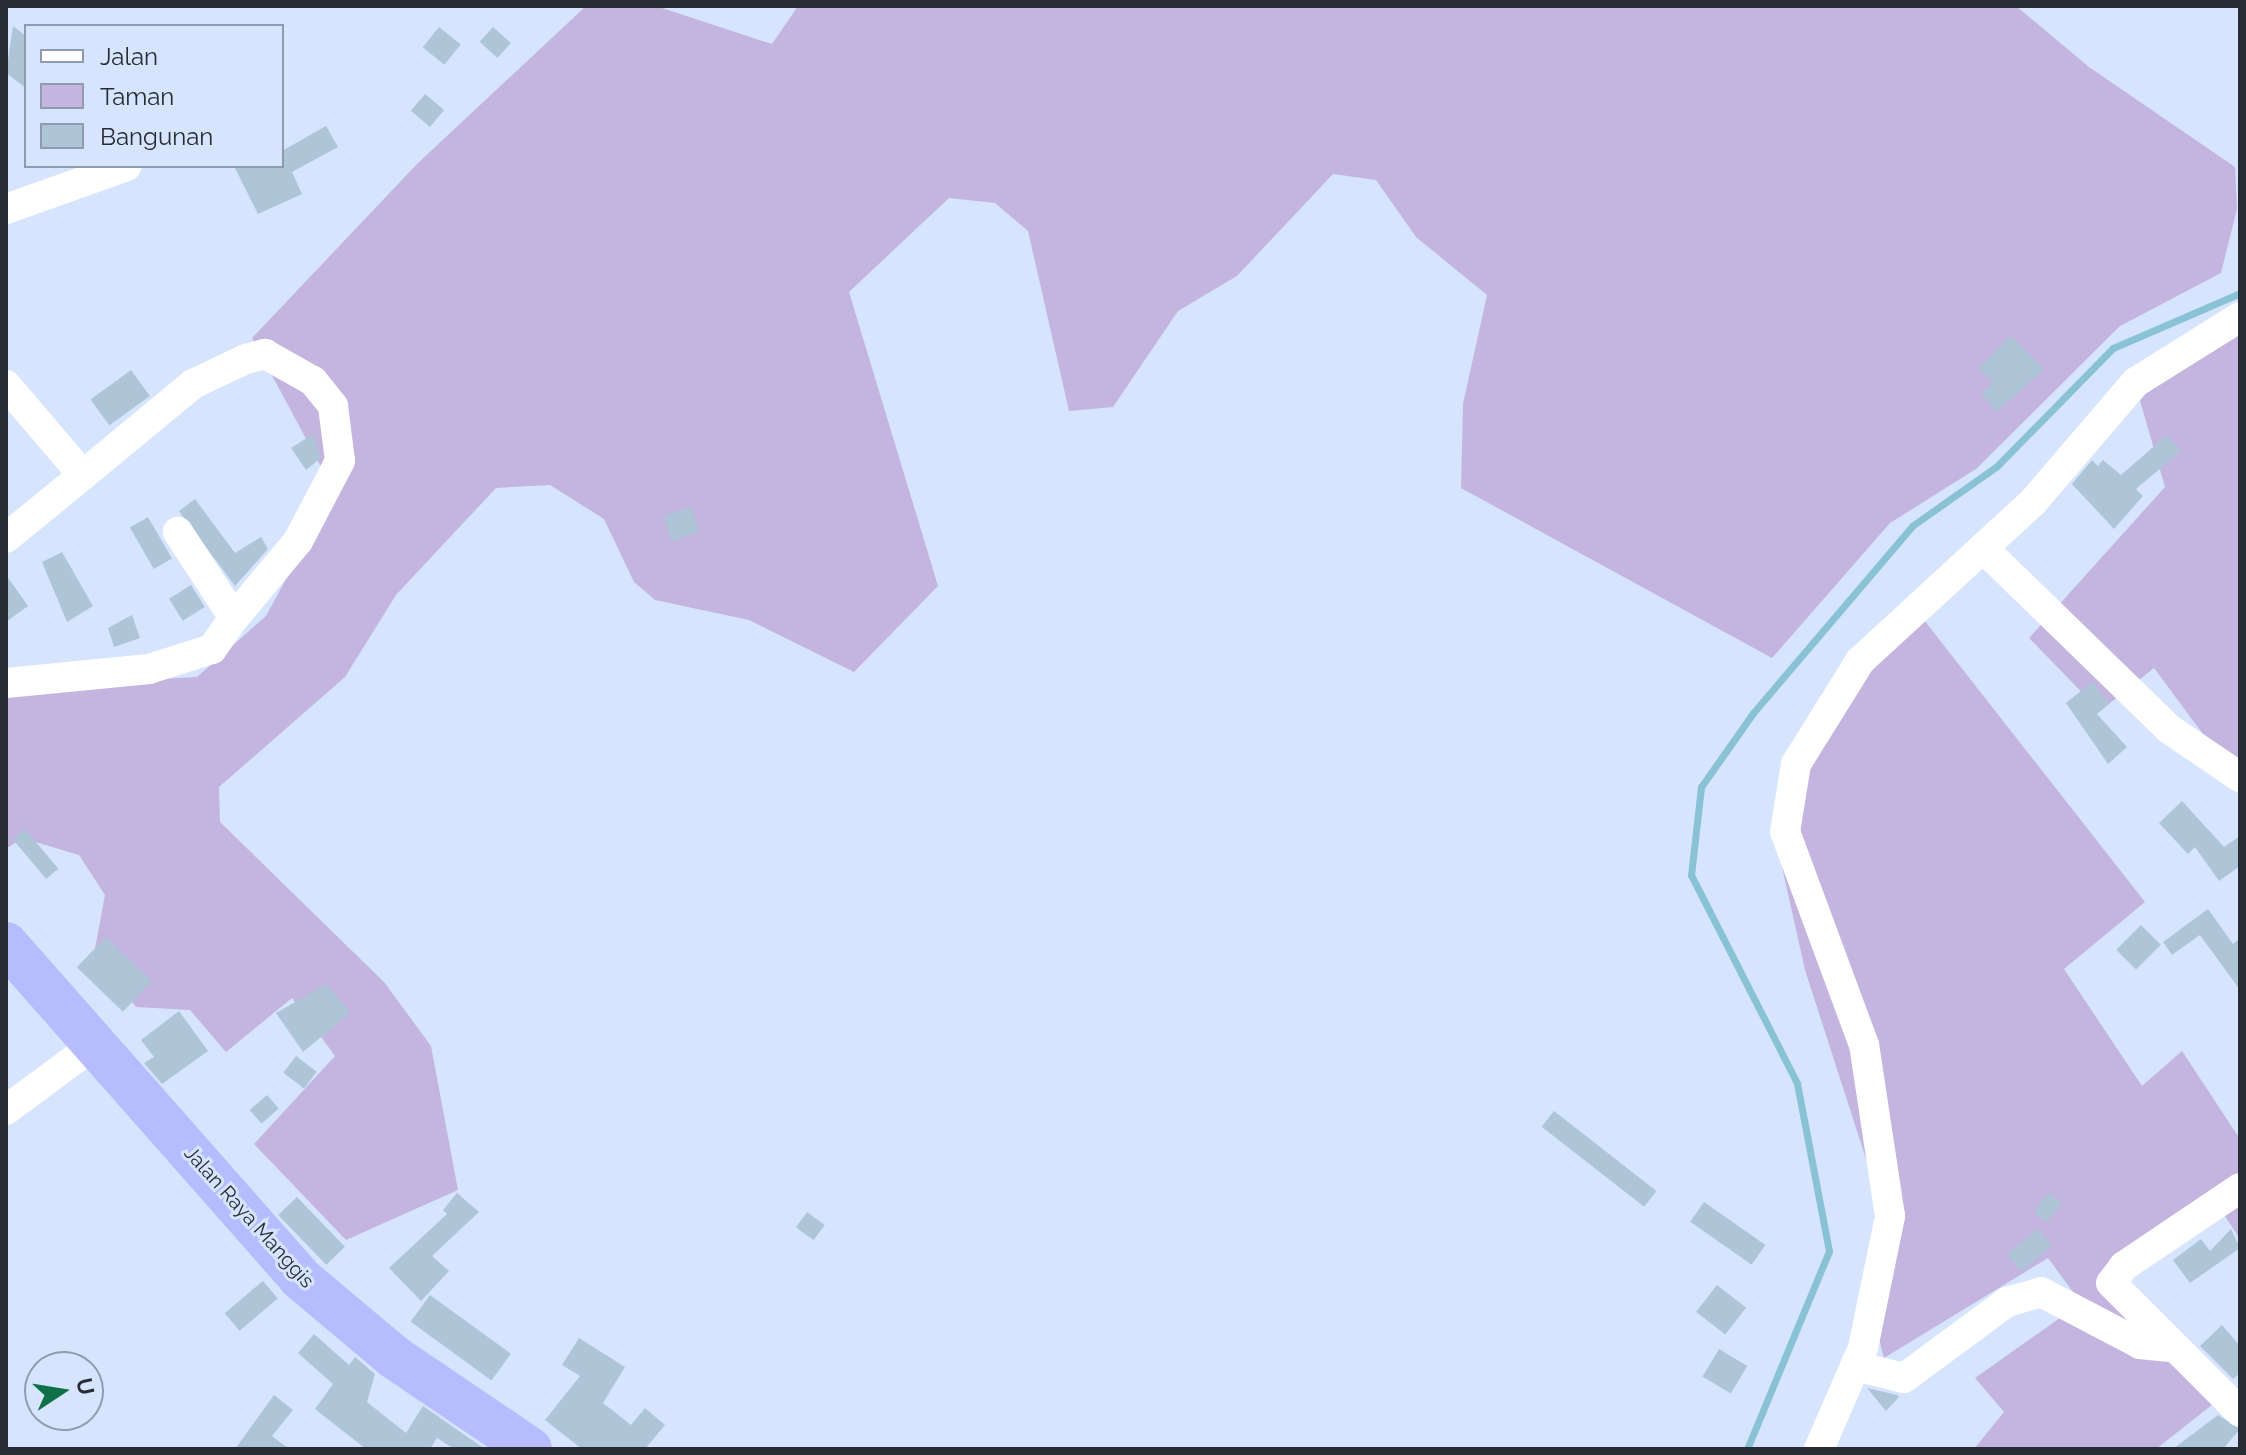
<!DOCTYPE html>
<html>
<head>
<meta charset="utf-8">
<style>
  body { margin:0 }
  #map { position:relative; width:2246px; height:1455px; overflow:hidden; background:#d6e5fd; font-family:Raleway,sans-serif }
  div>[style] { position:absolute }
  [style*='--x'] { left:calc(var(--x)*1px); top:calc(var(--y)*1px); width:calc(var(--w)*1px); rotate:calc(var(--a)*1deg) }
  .green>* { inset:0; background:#c3b5df }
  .stream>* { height:7px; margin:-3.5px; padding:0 3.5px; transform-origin:3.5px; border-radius:3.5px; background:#89c2d4 }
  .building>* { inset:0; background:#adc5d7; transform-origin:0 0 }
  .minor>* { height:30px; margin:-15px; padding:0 15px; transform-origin:15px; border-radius:15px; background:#fff }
  .highway>* { height:44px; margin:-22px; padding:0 22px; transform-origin:22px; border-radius:22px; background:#b6bcfd }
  span { translate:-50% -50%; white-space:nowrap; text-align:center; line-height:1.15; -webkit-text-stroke:6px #d6e5fd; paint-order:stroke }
  .street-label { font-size:20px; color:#262b34 }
  .frame { position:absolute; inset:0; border:8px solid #262b34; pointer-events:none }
  .legend { position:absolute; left:24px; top:24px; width:260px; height:144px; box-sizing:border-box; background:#d6e5fd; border:2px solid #909bad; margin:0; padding:10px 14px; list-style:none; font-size:24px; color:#262b34 }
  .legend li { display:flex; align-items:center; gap:16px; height:40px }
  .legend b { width:40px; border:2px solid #909bad }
  .north { position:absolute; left:24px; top:1351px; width:80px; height:80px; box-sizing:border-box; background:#d6e5fd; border:2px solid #909bad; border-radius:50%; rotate:78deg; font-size:22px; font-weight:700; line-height:32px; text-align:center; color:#262b34 }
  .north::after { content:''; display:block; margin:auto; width:28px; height:36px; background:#0e7046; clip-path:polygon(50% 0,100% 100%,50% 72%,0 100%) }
</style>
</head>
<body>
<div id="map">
  <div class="green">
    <div style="clip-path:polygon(586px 6px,656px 6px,772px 44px,798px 6px,2016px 6px,2089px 67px,2235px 167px,2237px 209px,2221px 273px,2120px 326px,1976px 469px,1890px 523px,1772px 658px,1461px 488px,1463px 404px,1487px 295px,1416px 237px,1376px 180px,1333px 174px,1237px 276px,1178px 311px,1113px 407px,1069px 411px,1028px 231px,995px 203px,949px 198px,849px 292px,938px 586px,854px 672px,749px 620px,655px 600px,634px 582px,604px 519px,550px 485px,496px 488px,396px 595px,345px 677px,219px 787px,220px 822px,384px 982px,431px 1046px,458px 1190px,346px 1240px,254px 1144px,335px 1056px,292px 998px,226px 1052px,190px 1010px,136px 1007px,94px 954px,105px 895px,79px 855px,22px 838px,6px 849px,6px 687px,197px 677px,266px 616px,334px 491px,252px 338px,418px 163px)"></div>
    <div style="clip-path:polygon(2240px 316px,2240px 784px,2154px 668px,2100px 711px,2029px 638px,2165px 487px,2134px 380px)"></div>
    <div style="clip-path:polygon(1913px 606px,2145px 902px,2064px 969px,2142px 1086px,2182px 1051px,2240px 1139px,2240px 1239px,2217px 1204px,2117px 1280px,2222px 1397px,2156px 1449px,1974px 1449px,2004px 1412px,1975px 1378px,2081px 1303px,2048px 1258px,1884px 1358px,1867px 1293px,1877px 1193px,1805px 970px,1773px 827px,1785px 784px)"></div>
  </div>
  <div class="stream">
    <div style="--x:1747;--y:1449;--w:214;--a:-67.5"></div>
    <div style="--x:1829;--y:1251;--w:171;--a:-100.8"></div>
    <div style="--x:1797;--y:1083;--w:233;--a:-117"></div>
    <div style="--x:1691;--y:875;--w:89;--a:-83.5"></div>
    <div style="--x:1701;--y:787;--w:90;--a:-54.9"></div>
    <div style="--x:1753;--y:713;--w:245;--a:-49.6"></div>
    <div style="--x:1912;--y:526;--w:104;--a:-35.2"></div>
    <div style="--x:1997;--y:466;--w:165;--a:-45.5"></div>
    <div style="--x:2113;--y:348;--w:138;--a:-23.4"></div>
  </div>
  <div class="building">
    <div style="clip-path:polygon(13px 26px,26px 36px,26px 88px,6px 73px)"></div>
    <div style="left:439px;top:27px;width:28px;height:26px;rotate:39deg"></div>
    <div style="left:493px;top:27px;width:24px;height:20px;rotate:42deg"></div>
    <div style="left:425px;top:94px;width:25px;height:22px;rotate:40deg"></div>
    <div style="clip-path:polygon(326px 126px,338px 147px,292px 172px,302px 194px,258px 214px,234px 166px,282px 166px,282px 151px)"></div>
    <div style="clip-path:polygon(2011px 336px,2044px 369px,1997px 412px,1981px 394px,1993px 383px,1979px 368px)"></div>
    <div style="left:131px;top:370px;width:32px;height:50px;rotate:54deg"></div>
    <div style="clip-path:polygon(313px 434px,321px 458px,306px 470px,291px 448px)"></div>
    <div style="clip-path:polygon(2167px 435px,2181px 451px,2136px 489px,2143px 496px,2114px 529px,2072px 484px,2092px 460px,2098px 466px,2103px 460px,2121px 475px)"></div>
    <div style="clip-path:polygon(195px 499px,235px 553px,261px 537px,268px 549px,235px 586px,179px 511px)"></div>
    <div style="left:691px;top:507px;width:26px;height:29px;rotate:72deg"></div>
    <div style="left:148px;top:517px;width:48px;height:21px;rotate:60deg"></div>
    <div style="clip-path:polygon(62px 552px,93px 606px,67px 622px,42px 562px)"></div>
    <div style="clip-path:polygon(6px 575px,28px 606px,6px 622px)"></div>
    <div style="left:191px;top:585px;width:26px;height:26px;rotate:58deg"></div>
    <div style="clip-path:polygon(132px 615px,140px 638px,114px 647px,108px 628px)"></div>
    <div style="clip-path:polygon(2092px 682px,2109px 704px,2097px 714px,2127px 747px,2108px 764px,2066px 703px)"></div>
    <div style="clip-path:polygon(2182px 801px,2224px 847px,2240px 836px,2240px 866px,2219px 881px,2195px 847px,2188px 854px,2159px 823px)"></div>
    <div style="left:25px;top:829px;width:52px;height:16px;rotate:50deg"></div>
    <div style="clip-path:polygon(2208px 909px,2233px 944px,2240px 938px,2240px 990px,2200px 935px,2172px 955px,2163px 942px)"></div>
    <div style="left:2141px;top:925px;width:28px;height:35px;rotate:45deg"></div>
    <div style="left:106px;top:937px;width:64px;height:42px;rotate:44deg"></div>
    <div style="clip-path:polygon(327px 984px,350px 1013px,303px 1052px,276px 1013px)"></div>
    <div style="clip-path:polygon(179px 1011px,208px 1051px,162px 1084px,144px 1063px,154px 1057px,141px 1040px)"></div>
    <div style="left:296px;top:1056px;width:26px;height:21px;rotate:37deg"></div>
    <div style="left:267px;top:1095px;width:18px;height:23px;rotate:49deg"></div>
    <div style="left:1554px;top:1111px;width:130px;height:20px;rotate:38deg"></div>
    <div style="clip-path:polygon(457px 1193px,479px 1212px,432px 1256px,449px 1271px,421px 1301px,389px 1268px,447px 1214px,443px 1210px)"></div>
    <div style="left:2049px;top:1193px;width:17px;height:24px;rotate:40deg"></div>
    <div style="left:297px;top:1197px;width:69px;height:26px;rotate:46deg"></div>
    <div style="left:1704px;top:1202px;width:75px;height:24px;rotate:35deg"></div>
    <div style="left:807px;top:1212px;width:22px;height:19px;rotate:36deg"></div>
    <div style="left:2038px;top:1229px;width:22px;height:40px;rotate:51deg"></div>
    <div style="clip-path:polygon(2231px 1229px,2240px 1248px,2190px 1283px,2173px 1260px,2201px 1239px,2210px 1251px)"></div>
    <div style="left:263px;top:1281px;width:23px;height:50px;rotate:50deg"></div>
    <div style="left:1717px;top:1285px;width:37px;height:34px;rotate:38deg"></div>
    <div style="left:430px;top:1295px;width:100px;height:33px;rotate:36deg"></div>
    <div style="clip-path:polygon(2222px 1325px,2240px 1346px,2240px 1373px,2233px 1379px,2200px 1346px)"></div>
    <div style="clip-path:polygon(314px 1334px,349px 1365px,355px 1357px,375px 1374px,367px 1402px,406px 1433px,423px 1406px,485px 1449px,454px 1449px,437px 1438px,430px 1449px,366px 1449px,315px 1409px,333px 1384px,298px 1353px)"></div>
    <div style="clip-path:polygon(579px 1338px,625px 1367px,603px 1403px,631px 1425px,645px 1408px,665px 1425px,645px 1449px,582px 1449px,545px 1420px,580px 1376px,562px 1365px)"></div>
    <div style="left:1719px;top:1349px;width:33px;height:32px;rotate:31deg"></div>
    <div style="clip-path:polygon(1867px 1388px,1897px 1395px,1899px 1397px,1886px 1411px)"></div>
    <div style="clip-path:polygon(274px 1395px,293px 1410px,272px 1436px,289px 1449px,235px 1449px)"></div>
    <div style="clip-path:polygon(2218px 1415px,2240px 1429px,2223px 1449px,2173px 1449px)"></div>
  </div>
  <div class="minor">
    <div style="--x:6;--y:209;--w:128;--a:-19.6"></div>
    <div style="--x:6;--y:385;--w:118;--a:49.5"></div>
    <div style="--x:83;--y:475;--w:99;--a:140.7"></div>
    <div style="--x:83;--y:475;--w:143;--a:-39.6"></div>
    <div style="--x:193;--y:384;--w:59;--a:-25.3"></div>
    <div style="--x:246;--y:359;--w:20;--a:-15"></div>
    <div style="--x:265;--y:354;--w:55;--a:29.4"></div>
    <div style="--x:313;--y:381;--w:32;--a:51"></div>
    <div style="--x:333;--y:406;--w:55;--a:82.7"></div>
    <div style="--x:340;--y:461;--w:90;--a:117.7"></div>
    <div style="--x:298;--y:541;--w:100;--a:129.7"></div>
    <div style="--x:1983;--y:548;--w:260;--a:44.2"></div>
    <div style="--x:2169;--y:729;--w:86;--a:34.1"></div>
    <div style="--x:6;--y:683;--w:144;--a:-5.6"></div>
    <div style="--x:149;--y:669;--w:66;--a:-17.6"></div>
    <div style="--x:212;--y:649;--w:38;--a:-55"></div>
    <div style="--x:234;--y:618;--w:103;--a:-123.1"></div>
    <div style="--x:6;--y:1110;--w:114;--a:-36.5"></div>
    <div style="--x:2240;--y:1188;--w:140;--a:146.1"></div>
    <div style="--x:2124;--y:1266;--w:21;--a:127"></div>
    <div style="--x:2111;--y:1283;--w:182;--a:45"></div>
    <div style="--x:1855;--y:1366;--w:50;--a:13.8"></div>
    <div style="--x:1904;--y:1378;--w:128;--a:-36.4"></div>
    <div style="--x:2007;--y:1302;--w:35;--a:-16"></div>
    <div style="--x:2041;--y:1292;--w:112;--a:27.7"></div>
    <div style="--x:2140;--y:1344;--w:27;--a:6"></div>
    <div style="--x:1819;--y:1449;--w:110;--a:-66.5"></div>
    <div style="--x:1863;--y:1348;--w:135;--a:-78.4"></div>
    <div style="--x:1890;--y:1216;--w:173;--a:-98.6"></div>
    <div style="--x:1864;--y:1045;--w:227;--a:-110.3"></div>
    <div style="--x:1785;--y:832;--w:69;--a:-80.8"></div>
    <div style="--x:1796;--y:764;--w:121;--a:-58.1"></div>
    <div style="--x:1860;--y:661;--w:235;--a:-42.6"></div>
    <div style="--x:2033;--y:502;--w:158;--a:-49.4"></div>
    <div style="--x:2136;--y:382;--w:123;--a:-32"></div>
  </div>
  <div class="highway">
    <div style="--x:6;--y:944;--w:445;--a:48.6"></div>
    <div style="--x:300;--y:1278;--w:123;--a:40"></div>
    <div style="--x:394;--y:1357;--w:164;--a:34.1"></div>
  </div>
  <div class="street-label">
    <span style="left:249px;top:1217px;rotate:48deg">Jalan Raya Manggis</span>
  </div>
  <div class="frame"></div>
  <ul class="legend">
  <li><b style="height:10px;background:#fff"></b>Jalan</li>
  <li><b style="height:22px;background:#c3b5df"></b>Taman</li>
  <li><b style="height:22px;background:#adc5d7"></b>Bangunan</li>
  </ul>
  <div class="north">U</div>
</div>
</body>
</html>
